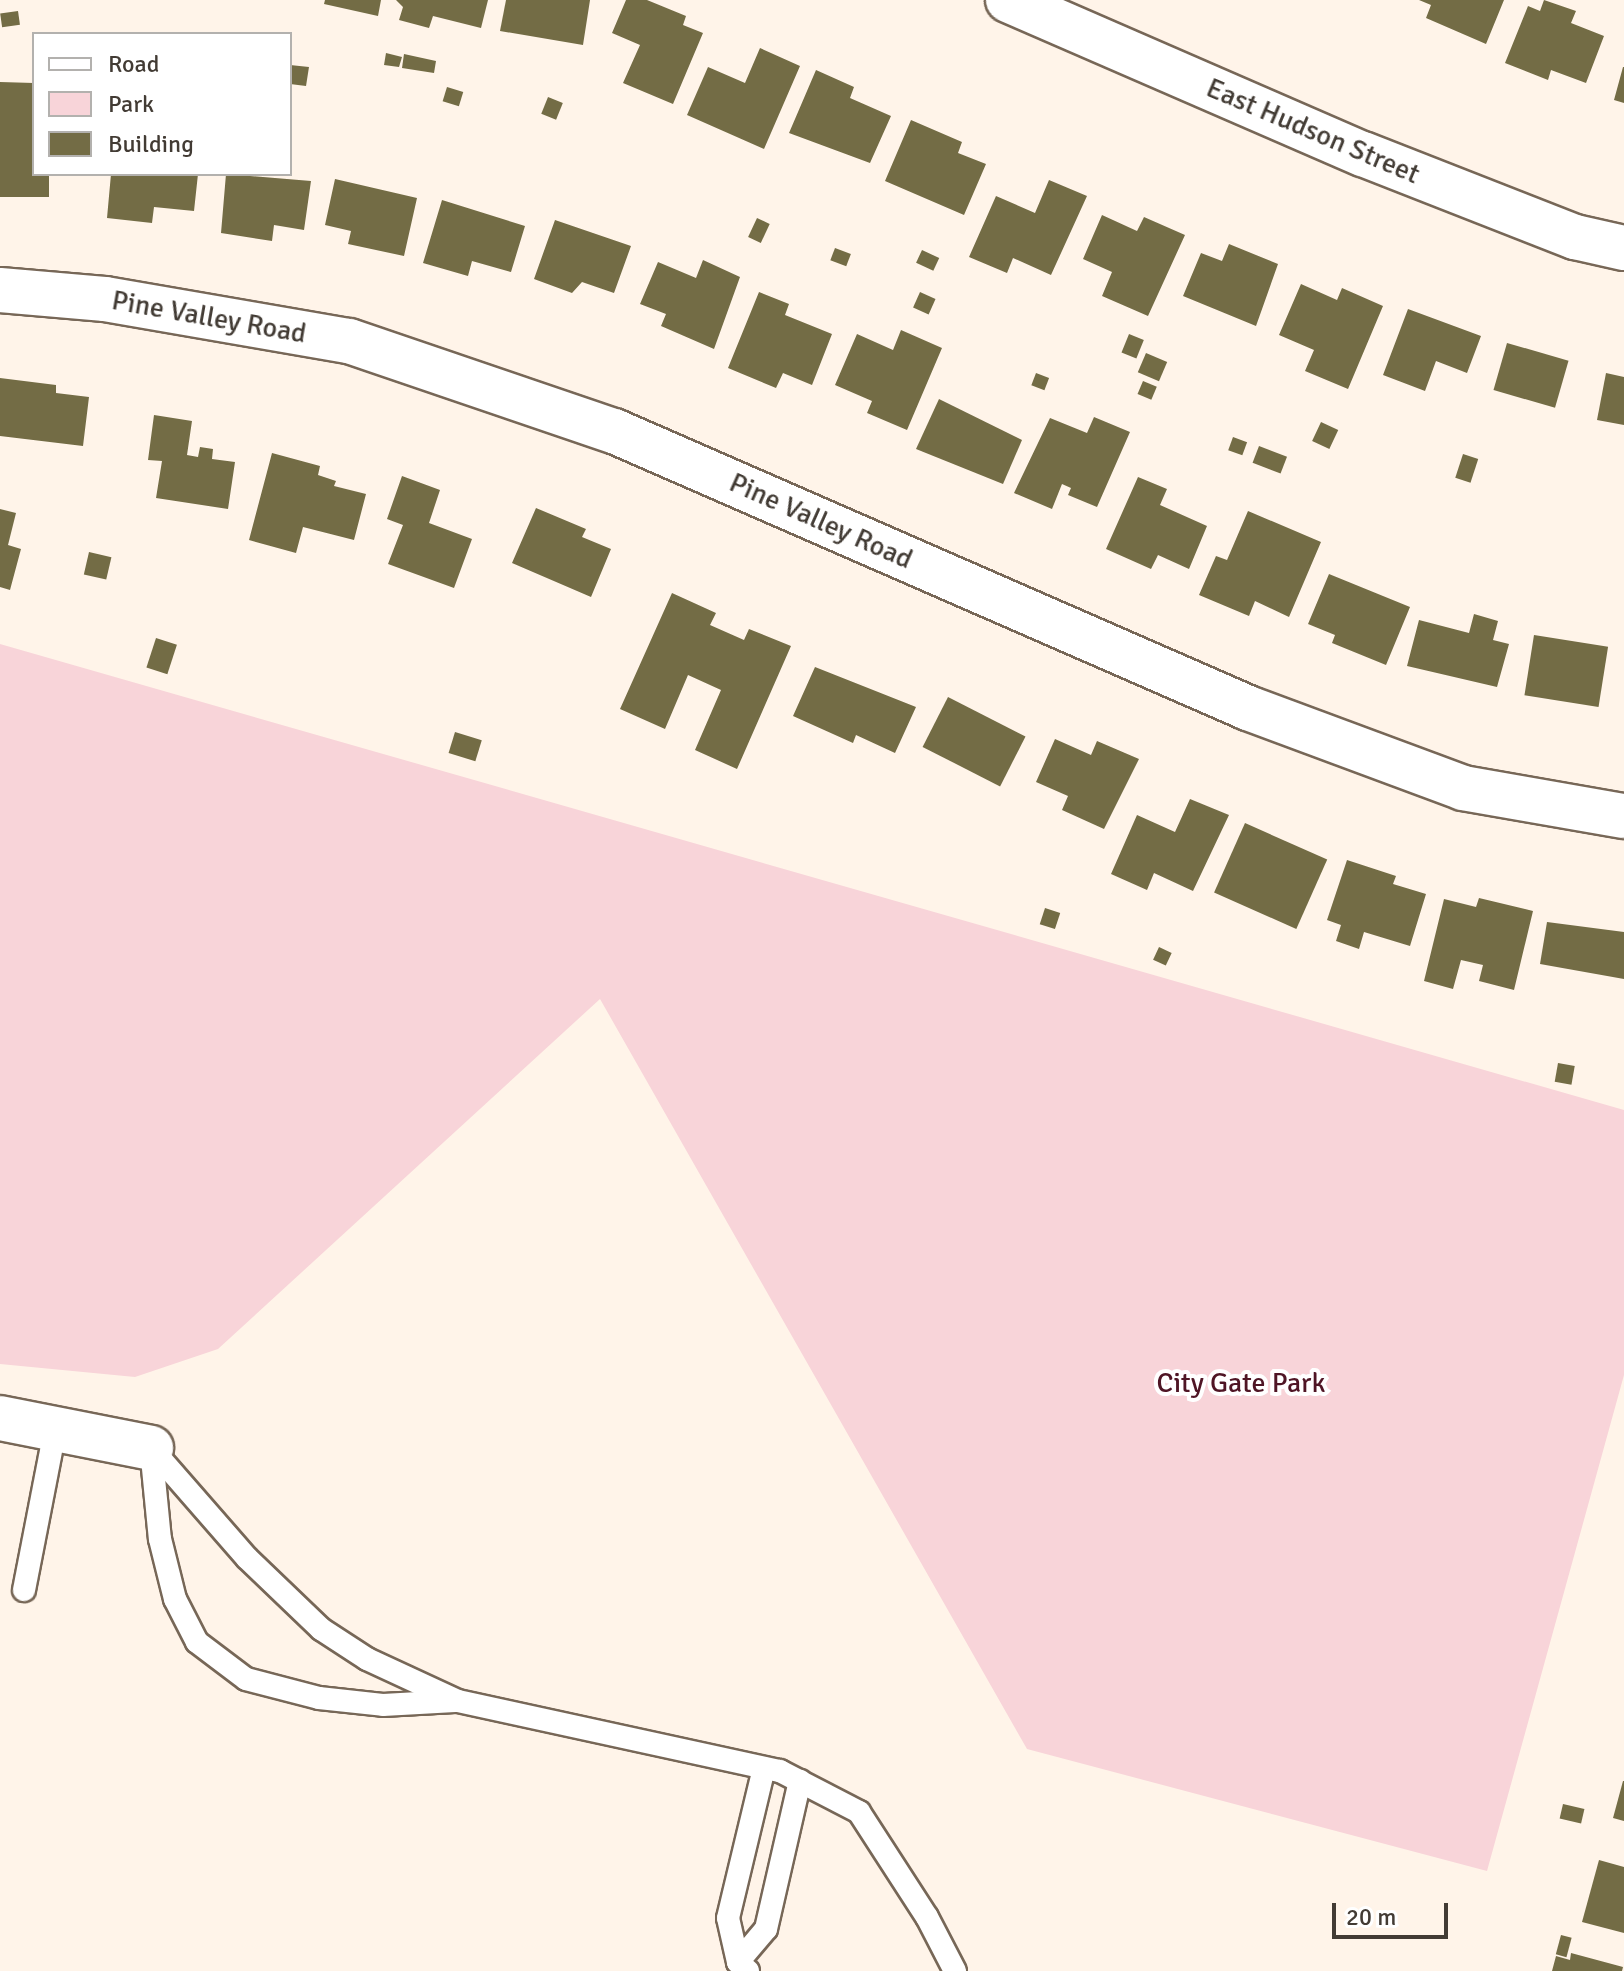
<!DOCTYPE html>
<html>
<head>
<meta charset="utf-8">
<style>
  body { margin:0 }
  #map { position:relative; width:1624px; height:1971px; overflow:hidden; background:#fff4e9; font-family:Signika,sans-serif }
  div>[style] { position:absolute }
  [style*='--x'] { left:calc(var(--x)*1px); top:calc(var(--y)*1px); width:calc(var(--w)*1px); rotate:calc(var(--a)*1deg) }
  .green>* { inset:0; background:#f8d4d9 }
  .building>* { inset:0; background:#736c45; transform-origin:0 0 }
  .roads { filter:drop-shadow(2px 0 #776757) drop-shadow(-2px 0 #776757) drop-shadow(0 2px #776757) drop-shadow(0 -2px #776757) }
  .service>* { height:22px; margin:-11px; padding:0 11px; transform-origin:11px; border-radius:11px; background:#fff }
  .minor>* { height:44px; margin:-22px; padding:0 22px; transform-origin:22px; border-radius:22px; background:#fff }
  span { translate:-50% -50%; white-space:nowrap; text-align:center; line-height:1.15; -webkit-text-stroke:8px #fff; paint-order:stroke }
  .street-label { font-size:28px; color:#423b34 }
  .park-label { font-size:28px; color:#4f1525 }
  .legend { position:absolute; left:32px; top:32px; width:260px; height:144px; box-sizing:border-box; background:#fff; border:2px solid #b3b1ae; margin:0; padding:10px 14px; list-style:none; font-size:24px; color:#423b34 }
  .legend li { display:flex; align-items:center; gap:16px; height:40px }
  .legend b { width:40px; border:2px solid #b3b1ae }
  .scale { position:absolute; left:1332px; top:1903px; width:116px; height:36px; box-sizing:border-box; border:4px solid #423b34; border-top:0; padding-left:10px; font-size:24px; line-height:28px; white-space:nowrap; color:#423b34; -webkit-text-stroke:6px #fff; paint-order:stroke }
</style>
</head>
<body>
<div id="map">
  <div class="green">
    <div style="clip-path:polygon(0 644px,1624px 1110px,1624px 1375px,1487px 1871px,1027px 1749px,600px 999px,218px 1349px,135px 1377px,0 1364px)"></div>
  </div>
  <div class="building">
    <div style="clip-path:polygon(325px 0,381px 0,378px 16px,324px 4px)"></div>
    <div style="clip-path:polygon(396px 0,488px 0,481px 28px,433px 16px,429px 28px,399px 20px,403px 7px)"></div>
    <div style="clip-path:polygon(506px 0,590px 0,583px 45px,500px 31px)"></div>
    <div style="clip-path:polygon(626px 0,647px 0,686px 16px,683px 25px,703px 33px,673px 104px,623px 83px,640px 45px,612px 33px)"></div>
    <div style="clip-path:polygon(1419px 0,1504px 0,1486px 44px,1426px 18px,1431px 5px)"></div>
    <div style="clip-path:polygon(1544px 0,1576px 11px,1571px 23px,1604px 36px,1586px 83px,1551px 70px,1548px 80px,1505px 63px,1528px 6px,1540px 11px)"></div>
    <div style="left:18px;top:11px;width:14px;height:18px;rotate:82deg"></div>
    <div style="clip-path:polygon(760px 48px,800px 66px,764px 149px,687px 115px,708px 67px,745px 83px)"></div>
    <div style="clip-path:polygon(386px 53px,402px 57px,399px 67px,384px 65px)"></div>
    <div style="clip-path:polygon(404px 54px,436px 61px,434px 73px,402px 68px)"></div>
    <div style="clip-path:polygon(290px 65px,309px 67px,306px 86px,290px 84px)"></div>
    <div style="clip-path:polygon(1623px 67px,1624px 67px,1624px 103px,1614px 100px)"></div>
    <div style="clip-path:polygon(816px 70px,854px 87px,850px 98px,891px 116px,870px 163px,789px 133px)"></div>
    <div style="clip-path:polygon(0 82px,34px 83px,34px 174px,49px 174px,49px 197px,0 197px)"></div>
    <div style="left:447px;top:87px;width:17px;height:15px;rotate:17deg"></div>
    <div style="left:548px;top:97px;width:16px;height:18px;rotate:22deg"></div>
    <div style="clip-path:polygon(911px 120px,962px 142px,958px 153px,986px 164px,964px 215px,885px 181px)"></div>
    <div style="clip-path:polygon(111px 174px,198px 174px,194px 211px,154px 207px,152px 223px,107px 218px)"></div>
    <div style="clip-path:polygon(226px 174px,311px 181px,304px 230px,274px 225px,272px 241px,221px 233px)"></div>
    <div style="clip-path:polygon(335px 179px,417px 198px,404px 256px,348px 244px,351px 231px,325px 225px)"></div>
    <div style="clip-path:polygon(1049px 180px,1087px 196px,1051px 275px,1013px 258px,1007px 273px,969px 257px,996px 196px,1035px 213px)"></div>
    <div style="clip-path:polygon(442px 200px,525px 226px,511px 272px,472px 261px,468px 276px,423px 263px)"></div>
    <div style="clip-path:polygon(1102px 215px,1137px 231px,1144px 217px,1185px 235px,1148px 316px,1102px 296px,1112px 272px,1083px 259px)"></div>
    <div style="left:757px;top:218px;width:14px;height:21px;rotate:25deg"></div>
    <div style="clip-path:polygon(555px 220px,631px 246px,614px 293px,582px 282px,572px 293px,534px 279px)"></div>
    <div style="clip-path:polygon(1229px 244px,1278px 264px,1256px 326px,1183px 296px,1201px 253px,1222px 261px)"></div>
    <div style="left:835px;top:248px;width:17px;height:13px;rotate:21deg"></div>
    <div style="left:922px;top:250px;width:19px;height:14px;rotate:25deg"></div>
    <div style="clip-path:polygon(703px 260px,740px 277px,714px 349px,661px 326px,666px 314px,640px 304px,658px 262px,696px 278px)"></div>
    <div style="clip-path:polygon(1301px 284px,1337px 300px,1342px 288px,1383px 306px,1348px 389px,1305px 371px,1314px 350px,1279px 335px)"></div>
    <div style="clip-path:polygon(759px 292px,789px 304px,785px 315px,832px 334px,812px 385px,783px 373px,776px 388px,728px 368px)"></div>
    <div style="left:920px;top:292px;width:17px;height:17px;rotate:24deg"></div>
    <div style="clip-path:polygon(1408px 309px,1481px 336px,1467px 373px,1436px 361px,1425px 391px,1383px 375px)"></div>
    <div style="clip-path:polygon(901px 330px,942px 348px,907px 430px,867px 413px,872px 401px,835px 385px,857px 334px,893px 350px)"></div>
    <div style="left:1129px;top:334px;width:16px;height:20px;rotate:22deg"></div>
    <div style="left:1507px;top:343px;width:64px;height:49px;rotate:16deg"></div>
    <div style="left:1146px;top:353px;width:23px;height:21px;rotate:23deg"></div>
    <div style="left:1036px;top:373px;width:14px;height:13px;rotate:21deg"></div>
    <div style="clip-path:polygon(1606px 373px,1624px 377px,1624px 425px,1597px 420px)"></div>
    <div style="clip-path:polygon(0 378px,56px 385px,56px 393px,89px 397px,83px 446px,0 436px)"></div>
    <div style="left:1143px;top:381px;width:15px;height:14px;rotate:23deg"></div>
    <div style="clip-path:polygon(939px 399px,1022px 440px,1003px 484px,916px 449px)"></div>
    <div style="clip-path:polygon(154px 415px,192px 421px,187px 455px,198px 457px,200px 447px,213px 449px,212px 459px,235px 462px,228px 509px,156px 498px,162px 461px,148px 460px)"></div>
    <div style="clip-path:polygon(1094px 417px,1130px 432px,1097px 507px,1068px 495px,1071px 488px,1062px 484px,1052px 509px,1014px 493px,1050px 418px,1087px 433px)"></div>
    <div style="left:1321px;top:422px;width:19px;height:21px;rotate:25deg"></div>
    <div style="left:1233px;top:437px;width:15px;height:14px;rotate:20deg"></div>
    <div style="left:1259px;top:446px;width:30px;height:18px;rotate:21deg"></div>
    <div style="clip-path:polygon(272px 453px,320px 466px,318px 475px,336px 481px,334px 486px,366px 494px,354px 540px,303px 527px,296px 553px,249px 540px)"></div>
    <div style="left:1463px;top:454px;width:16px;height:25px;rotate:18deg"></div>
    <div style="clip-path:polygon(402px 476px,440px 490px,429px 523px,472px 539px,454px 588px,388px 564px,403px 525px,387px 519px)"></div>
    <div style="clip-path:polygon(1138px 477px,1167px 489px,1160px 505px,1207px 526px,1189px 569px,1158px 555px,1151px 569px,1106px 549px)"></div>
    <div style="clip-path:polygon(536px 508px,586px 529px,582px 537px,611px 549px,591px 597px,512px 563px)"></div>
    <div style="clip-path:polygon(0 509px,16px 513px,8px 545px,21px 549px,10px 590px,0 587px)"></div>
    <div style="clip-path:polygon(1248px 511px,1321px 542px,1289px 617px,1255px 601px,1249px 616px,1199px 595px,1216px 556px,1227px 560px)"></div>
    <div style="left:89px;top:552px;width:23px;height:23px;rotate:13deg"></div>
    <div style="clip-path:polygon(1329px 574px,1410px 607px,1386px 665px,1332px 643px,1335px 635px,1308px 624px)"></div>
    <div style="clip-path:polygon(672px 593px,716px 613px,710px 625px,744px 640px,749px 629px,791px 646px,737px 769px,695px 750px,721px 690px,688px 675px,665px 729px,620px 709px)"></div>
    <div style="clip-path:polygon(1474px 614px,1498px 621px,1493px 640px,1509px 644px,1497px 687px,1407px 666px,1419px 620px,1469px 633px)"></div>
    <div style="left:1534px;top:635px;width:75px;height:61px;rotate:9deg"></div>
    <div style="left:156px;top:638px;width:22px;height:31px;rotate:18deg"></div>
    <div style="clip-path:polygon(815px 667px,916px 707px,895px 753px,856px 735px,853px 743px,793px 716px)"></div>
    <div style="left:948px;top:697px;width:87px;height:56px;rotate:27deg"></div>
    <div style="left:455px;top:732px;width:28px;height:22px;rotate:17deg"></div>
    <div style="clip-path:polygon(1055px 739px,1091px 755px,1097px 741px,1139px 759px,1104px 829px,1062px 810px,1068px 796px,1036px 782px)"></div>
    <div style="clip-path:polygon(1190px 799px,1229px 815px,1193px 891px,1154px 873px,1147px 890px,1111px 874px,1137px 815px,1175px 832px)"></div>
    <div style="left:1245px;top:823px;width:90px;height:76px;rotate:24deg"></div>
    <div style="clip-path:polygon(1347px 860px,1396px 876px,1393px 884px,1426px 894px,1410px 946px,1364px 932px,1359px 949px,1336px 941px,1341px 925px,1327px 920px)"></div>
    <div style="clip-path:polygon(1479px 898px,1533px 911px,1514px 990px,1479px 981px,1483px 965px,1461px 960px,1453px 989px,1424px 981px,1444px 899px,1476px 907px)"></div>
    <div style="left:1045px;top:908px;width:16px;height:17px;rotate:18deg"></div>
    <div style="clip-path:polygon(1547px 922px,1624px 932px,1624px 979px,1540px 964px)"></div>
    <div style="left:1159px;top:947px;width:14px;height:14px;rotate:25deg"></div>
    <div style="left:1558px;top:1063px;width:17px;height:19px;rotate:10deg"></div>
    <div style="clip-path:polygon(1623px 1781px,1624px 1781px,1624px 1821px,1613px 1818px)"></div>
    <div style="left:1563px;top:1804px;width:22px;height:15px;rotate:13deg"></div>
    <div style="clip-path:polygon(1599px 1860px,1624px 1867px,1624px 1933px,1582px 1922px)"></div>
    <div style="left:1561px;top:1935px;width:11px;height:20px;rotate:15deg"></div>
    <div style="clip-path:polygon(1571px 1953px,1623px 1967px,1622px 1971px,1552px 1971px,1556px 1956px,1570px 1960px)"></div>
  </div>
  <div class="roads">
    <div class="service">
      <div style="--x:151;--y:1448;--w:146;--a:48.9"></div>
      <div style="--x:247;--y:1558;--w:103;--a:43.8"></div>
      <div style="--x:321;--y:1629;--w:55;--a:33.1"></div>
      <div style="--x:367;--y:1659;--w:100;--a:24.8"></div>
      <div style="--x:458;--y:1701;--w:330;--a:12.3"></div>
      <div style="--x:780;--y:1771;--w:89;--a:27.4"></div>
      <div style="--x:859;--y:1812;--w:125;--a:57.1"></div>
      <div style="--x:927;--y:1917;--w:61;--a:62.6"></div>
      <div style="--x:151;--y:1448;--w:91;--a:84.4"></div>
      <div style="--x:160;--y:1539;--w:62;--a:76"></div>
      <div style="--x:175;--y:1599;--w:48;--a:62.9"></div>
      <div style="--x:197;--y:1642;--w:61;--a:37.1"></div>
      <div style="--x:246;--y:1679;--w:75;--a:14.6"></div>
      <div style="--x:319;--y:1698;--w:64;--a:6.2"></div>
      <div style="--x:383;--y:1705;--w:72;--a:-3.2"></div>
      <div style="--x:24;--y:1590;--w:162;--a:-79"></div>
      <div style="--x:738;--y:1962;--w:43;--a:-49.7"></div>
      <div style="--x:766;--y:1929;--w:152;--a:-77.1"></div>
      <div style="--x:748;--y:1971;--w:13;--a:-138"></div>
      <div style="--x:738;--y:1962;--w:45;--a:-102.8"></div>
      <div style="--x:728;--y:1918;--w:154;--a:-76.5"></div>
    </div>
    <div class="minor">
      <div style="--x:1008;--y:0;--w:387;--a:23.5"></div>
      <div style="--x:1363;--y:154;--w:228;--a:21.4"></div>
      <div style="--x:1575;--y:237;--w:50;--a:12.7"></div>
      <div style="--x:0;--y:290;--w:105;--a:4.9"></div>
      <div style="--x:105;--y:299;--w:248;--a:9.8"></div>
      <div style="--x:349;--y:341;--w:280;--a:18.8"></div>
      <div style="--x:614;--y:431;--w:692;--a:23.6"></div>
      <div style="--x:1248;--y:708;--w:229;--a:20.4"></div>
      <div style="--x:1463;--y:788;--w:163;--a:9.9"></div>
      <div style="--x:0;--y:1418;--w:154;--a:11.2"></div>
    </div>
  </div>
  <div class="street-label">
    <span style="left:1313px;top:131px;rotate:23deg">East Hudson Street</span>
    <span style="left:209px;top:317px;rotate:10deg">Pine Valley Road</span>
    <span style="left:821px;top:521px;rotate:24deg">Pine Valley Road</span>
  </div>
  <div class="park-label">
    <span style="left:1241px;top:1383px">City Gate Park</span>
  </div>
  <ul class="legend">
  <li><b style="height:10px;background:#fff"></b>Road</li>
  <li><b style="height:22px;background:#f8d4d9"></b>Park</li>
  <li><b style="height:22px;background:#736c45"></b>Building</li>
  </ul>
  <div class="scale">20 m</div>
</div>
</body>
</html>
